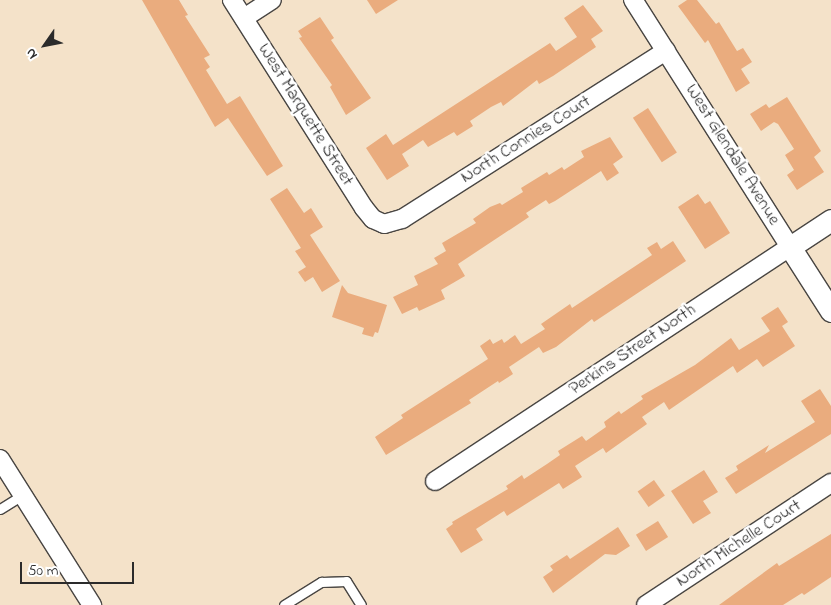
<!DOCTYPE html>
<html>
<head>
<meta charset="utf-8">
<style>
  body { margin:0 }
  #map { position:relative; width:831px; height:605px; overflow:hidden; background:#f4e2c9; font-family:"Indie Flower",sans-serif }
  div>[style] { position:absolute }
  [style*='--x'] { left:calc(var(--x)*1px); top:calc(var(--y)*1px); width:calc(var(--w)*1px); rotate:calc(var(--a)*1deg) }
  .building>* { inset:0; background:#eaac7e; transform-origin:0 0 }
  .roads { filter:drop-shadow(1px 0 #494643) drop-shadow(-1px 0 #494643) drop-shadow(0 1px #494643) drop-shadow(0 -1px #494643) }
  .service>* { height:9px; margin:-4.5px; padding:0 4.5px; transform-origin:4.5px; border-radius:4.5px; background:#fff }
  .minor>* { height:18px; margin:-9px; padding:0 9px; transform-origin:9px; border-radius:9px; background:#fff }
  .tertiary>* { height:21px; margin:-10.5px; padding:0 10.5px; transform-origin:10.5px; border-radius:10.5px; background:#fff }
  span { translate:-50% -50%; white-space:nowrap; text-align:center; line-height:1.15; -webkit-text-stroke:5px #fff; paint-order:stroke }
  .street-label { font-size:18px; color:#2b2b2b }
  .north { position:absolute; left:20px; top:20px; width:50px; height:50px; -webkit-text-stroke:4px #fff; paint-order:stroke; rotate:237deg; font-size:14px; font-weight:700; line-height:20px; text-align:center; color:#2b2b2b }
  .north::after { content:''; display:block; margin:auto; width:18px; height:22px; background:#2b2b2b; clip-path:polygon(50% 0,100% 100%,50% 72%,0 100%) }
  .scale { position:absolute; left:20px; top:562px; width:114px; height:22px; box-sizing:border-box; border:2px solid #2b2b2b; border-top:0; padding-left:6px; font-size:15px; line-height:18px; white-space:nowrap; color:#2b2b2b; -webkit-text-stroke:4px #fff; paint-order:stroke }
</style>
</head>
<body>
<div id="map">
  <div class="building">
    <div style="clip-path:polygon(142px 0,179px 0,188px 15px,185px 16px,210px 55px,204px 58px,210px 67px,206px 70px,227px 104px,240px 96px,283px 166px,267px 176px,228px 118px,215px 127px)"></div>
    <div style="clip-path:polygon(367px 0,398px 0,376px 14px)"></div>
    <div style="clip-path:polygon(687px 0,697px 0,716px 24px,719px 22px,737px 51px,743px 48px,752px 62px,741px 69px,750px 83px,736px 92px,708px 40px,705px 43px,678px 6px)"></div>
    <div style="clip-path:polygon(583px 5px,603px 31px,591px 39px,596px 47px,553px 76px,539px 84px,537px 80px,503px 106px,501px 102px,491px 107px,470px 121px,473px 126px,457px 136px,454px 132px,428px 147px,423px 140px,402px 154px,409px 166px,387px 180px,366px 148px,386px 134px,393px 145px,550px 43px,556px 51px,577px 37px,564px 18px)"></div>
    <div style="clip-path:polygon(320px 17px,334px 38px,331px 40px,371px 98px,346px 115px,330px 87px,332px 85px,299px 38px,302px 37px,298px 31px)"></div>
    <div style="clip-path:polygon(787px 97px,821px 151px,814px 157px,824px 172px,797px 190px,787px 175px,794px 170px,785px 155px,794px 149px,778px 124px,774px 122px,761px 131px,750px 114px,766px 104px,769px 108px)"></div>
    <div style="left:648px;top:108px;width:53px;height:18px;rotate:57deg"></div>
    <div style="clip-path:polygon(610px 137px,623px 157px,613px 164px,619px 173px,607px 181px,601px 171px,555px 201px,549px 204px,546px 200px,526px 213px,529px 217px,458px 264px,465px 276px,441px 290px,445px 299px,419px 311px,417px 307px,402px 314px,393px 297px,418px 285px,414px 276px,438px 264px,434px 258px,446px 251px,442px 243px,476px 223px,473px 219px,490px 207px,500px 203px,502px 205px,523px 192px,521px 188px,547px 172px,549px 175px,562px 167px,564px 170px,584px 157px,581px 151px)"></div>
    <div style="clip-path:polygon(287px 188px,304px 213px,311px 208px,323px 227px,310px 235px,340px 281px,322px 292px,313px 277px,305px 282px,298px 272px,306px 267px,295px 251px,301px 248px,270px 199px)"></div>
    <div style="clip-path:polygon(698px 194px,705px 204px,710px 201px,730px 233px,705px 249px,678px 207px)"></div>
    <div style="clip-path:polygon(673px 241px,686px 261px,594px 322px,592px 319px,556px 347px,543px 353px,539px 347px,509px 367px,513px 374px,499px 383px,498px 381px,469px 400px,471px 403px,386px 455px,375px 437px,403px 418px,401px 415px,488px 359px,480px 346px,490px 339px,493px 344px,502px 339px,504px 343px,515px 335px,521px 344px,545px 329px,541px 324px,570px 304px,572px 308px,652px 255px,647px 248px,657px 242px,661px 249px)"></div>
    <div style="clip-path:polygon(342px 285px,348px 293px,387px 305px,378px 333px,375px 332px,373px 337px,362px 334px,364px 328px,332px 317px)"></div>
    <div style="clip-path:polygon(778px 307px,788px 322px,782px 326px,795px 346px,763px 367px,757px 359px,737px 373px,733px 366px,669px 410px,664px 402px,642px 417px,647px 424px,606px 453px,603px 448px,575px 466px,582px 477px,563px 489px,559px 483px,507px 516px,504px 511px,476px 529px,483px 540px,461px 553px,446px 529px,453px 524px,452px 522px,508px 489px,506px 486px,522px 475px,524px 479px,547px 464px,560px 455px,558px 451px,582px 436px,586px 441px,606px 427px,604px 422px,619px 411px,621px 414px,643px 399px,641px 396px,695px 365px,731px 338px,739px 350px,770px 331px,761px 318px)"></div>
    <div style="clip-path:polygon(820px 389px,831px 406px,831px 434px,736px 494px,725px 478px,738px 470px,736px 466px,769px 445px,765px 453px,815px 422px,801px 401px)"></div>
    <div style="clip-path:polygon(704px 470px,718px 492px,703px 501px,711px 513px,693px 524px,671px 491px)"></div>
    <div style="left:654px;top:480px;width:19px;height:20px;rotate:55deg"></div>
    <div style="left:658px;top:521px;width:19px;height:26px;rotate:58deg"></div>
    <div style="clip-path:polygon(618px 527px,630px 546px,616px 555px,605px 554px,553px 593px,543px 577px,553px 570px,550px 566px,567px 555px,570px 559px)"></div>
    <div style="clip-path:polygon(831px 534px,831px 577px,804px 595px,802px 593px,783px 605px,719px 605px,777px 563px,779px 566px)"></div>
  </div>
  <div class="roads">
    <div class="service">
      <div style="--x:0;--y:509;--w:26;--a:-32"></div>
      <div style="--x:284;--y:605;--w:44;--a:-31.9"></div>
      <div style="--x:321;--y:582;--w:25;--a:-2"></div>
      <div style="--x:346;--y:581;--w:28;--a:58"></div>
    </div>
    <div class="minor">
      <div style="--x:232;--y:0;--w:246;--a:57.6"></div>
      <div style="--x:364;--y:208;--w:14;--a:51"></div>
      <div style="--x:373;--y:219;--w:12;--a:24"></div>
      <div style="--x:384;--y:224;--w:19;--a:-16"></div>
      <div style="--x:402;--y:219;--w:313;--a:-32.5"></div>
      <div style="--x:244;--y:18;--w:33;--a:-33"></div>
      <div style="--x:0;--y:459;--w:173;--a:57.8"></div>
      <div style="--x:435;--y:481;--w:425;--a:-33.4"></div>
      <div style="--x:790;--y:247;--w:293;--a:-122.4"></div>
      <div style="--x:646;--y:605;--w:222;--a:-33.4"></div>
    </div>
    <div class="tertiary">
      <div style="--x:831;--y:220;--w:49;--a:146.6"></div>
      <div style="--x:790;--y:247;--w:76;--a:57.4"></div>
    </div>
  </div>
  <div class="street-label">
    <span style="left:305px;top:115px;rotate:58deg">West Marquette Street</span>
    <span style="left:526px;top:140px;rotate:-32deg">North Connies Court</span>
    <span style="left:732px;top:155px;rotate:58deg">West Glendale Avenue</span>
    <span style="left:633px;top:350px;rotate:-34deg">Perkins Street North</span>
    <span style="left:739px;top:544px;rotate:-33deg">North Michelle Court</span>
  </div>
  <div class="north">N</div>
  <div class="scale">50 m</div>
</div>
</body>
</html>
